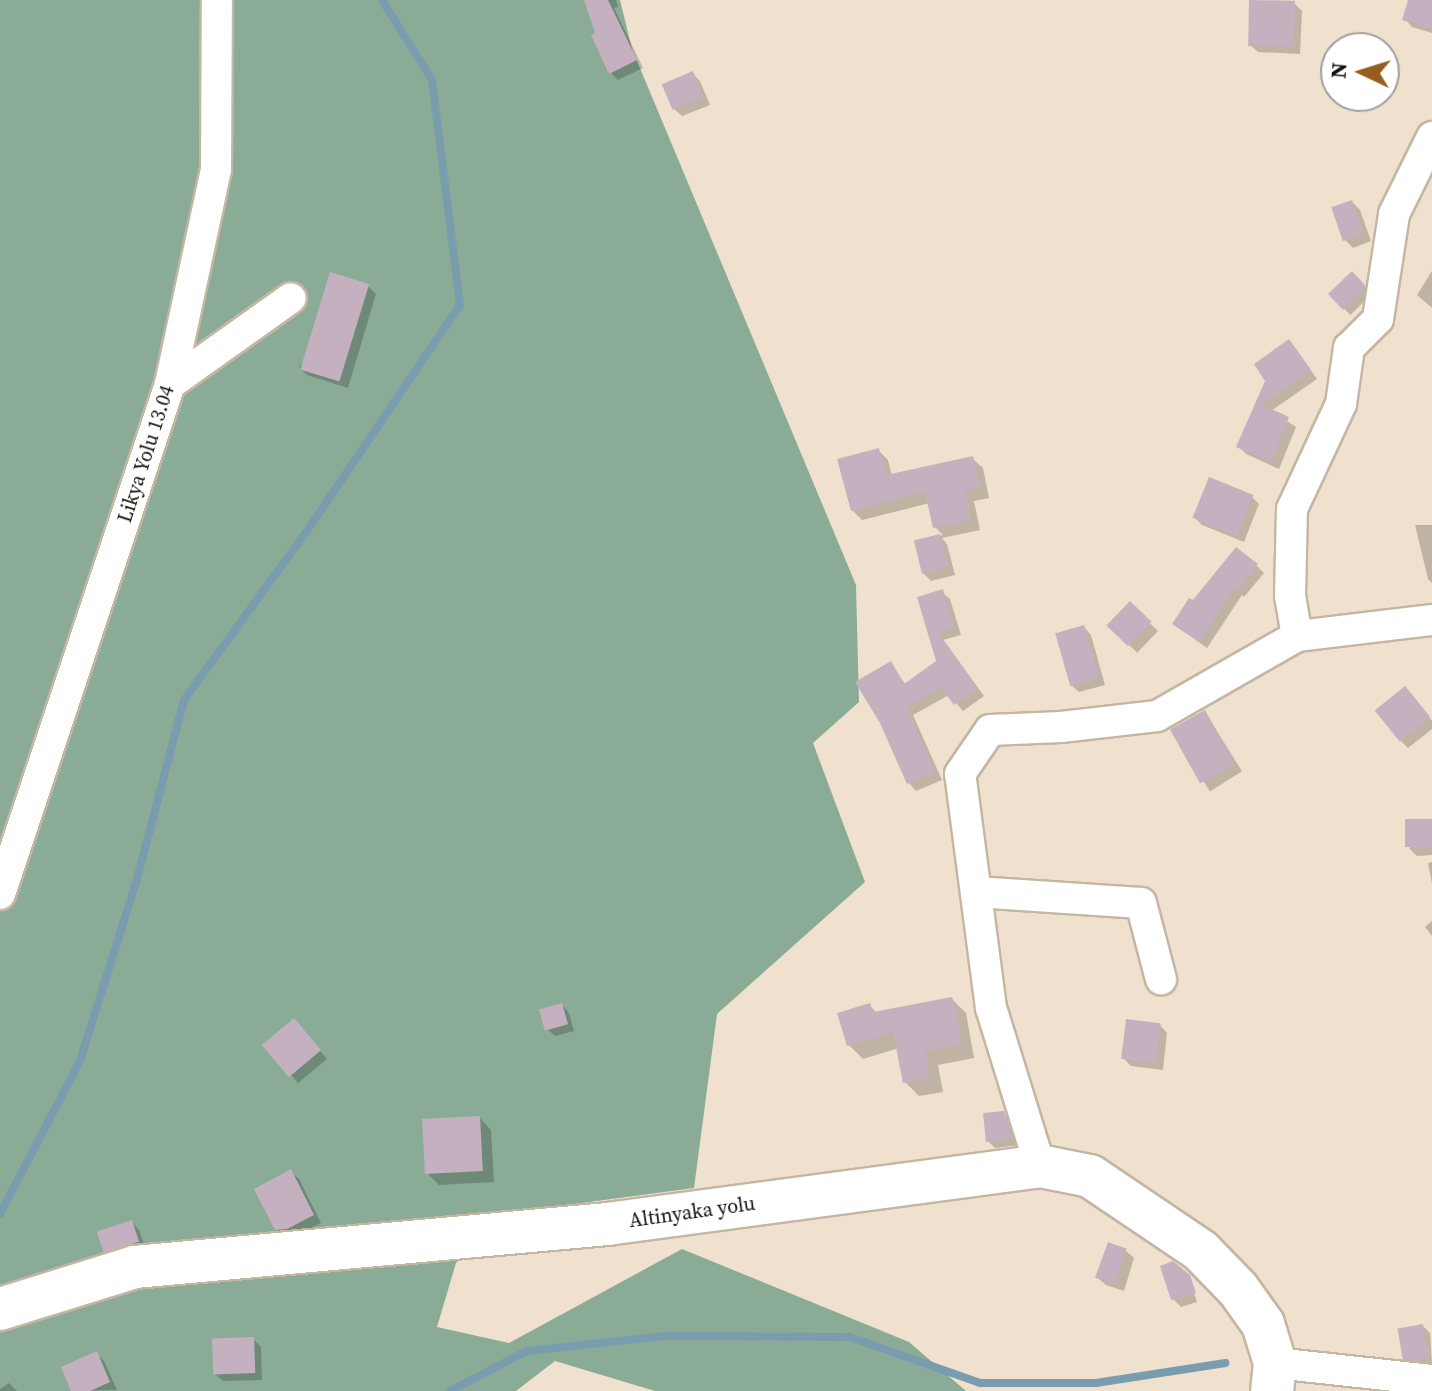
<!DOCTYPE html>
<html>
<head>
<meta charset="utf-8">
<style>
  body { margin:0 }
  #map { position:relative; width:1432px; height:1391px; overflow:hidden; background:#efe1ce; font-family:"Source Serif 4",serif }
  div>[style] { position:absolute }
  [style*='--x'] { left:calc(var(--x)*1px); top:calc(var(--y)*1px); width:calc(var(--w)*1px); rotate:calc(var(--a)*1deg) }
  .forest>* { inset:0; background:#8aac97 }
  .shadow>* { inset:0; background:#0003; transform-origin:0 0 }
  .stream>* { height:8px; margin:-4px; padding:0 4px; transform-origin:4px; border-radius:4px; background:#7a9caf }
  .building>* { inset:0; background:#c4b0be; transform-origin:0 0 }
  .roads { filter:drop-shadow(2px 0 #c4b6a3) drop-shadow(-2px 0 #c4b6a3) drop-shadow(0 2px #c4b6a3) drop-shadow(0 -2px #c4b6a3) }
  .minor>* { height:30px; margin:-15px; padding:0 15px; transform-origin:15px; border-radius:15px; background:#fff }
  .secondary>* { height:42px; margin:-21px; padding:0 21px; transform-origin:21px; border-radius:21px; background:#fff }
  span { translate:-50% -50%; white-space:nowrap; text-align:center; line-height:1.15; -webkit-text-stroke:7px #fff; paint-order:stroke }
  .street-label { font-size:20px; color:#140f09 }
  .north { position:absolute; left:1320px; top:32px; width:80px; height:80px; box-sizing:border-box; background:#fff; border:2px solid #a19f9d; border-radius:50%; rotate:274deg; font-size:22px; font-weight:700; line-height:32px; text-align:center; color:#140f09 }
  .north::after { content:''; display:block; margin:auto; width:28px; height:36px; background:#995c20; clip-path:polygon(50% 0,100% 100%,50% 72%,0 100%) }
</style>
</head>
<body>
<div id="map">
  <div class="forest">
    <div style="clip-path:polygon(0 0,620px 0,632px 49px,856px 585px,859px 702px,813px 743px,865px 882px,717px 1014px,694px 1188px,514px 1212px,456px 1263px,437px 1327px,509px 1343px,682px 1249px,909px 1342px,966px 1391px,655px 1391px,555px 1361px,516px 1391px,0 1391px)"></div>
  </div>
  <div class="shadow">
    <div style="clip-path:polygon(586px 0,616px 0,618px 7px,614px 8px,643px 68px,618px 80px,611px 73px)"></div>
    <div style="clip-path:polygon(1410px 0,1432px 0,1432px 33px,1412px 27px,1405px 19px)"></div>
    <div style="clip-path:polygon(1294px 3px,1302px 11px,1300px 54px,1258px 52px,1250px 45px)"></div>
    <div style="clip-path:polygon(692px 73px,700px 81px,710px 105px,682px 116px,674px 109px)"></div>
    <div style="clip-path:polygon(1352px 202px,1360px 210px,1371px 241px,1353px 248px,1345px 240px)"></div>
    <div style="clip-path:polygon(1432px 271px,1432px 308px,1417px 295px)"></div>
    <div style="left:1352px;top:274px;width:28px;height:30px;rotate:45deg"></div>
    <div style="clip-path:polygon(368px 286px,376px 294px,348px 388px,307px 375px,299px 367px)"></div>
    <div style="clip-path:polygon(1296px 349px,1317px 379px,1271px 411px,1296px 427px,1279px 469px,1246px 454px,1238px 446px,1267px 381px)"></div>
    <div style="clip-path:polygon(878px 450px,888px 460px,892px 476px,972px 458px,983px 468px,989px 498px,974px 501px,980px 530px,942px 538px,947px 544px,955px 575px,931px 581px,923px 573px,916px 542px,943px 535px,935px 527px,930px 503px,862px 520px,852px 510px)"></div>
    <div style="clip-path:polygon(1251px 496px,1259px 504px,1244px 542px,1202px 525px,1194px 517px)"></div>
    <div style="clip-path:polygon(1415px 525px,1432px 525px,1432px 583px,1428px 579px)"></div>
    <div style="clip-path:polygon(1256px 565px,1264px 573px,1244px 597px,1242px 595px,1207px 648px,1174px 624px,1194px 603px)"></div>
    <div style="clip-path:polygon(942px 592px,950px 599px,961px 635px,943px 640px,984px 696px,963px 711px,949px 695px,913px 715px,942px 780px,916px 791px,909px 783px,891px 664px,906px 685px,938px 661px,919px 599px)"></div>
    <div style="left:1130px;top:604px;width:39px;height:30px;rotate:44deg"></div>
    <div style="clip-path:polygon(1084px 627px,1091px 635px,1105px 685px,1079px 692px,1071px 685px)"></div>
    <div style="clip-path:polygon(1413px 696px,1432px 721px,1432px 729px,1408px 748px,1400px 740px)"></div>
    <div style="left:1205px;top:712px;width:70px;height:38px;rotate:58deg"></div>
    <div style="clip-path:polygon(1432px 822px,1432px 855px,1417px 856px,1409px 848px)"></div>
    <div style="clip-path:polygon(1432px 862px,1432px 884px,1428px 863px)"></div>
    <div style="clip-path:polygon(1432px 921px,1432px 936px,1425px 927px)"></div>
    <div style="clip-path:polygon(952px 999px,966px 1013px,974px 1058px,938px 1065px,943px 1092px,919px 1096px,905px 1082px,899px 1048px,863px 1059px,849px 1045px,869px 1005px,877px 1013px)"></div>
    <div style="clip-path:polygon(562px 1005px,569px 1013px,574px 1031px,555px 1036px,547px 1029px)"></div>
    <div style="clip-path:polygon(1160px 1025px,1167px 1033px,1163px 1070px,1131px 1066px,1123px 1058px)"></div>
    <div style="clip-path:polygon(301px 1028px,327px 1059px,298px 1083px,265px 1045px)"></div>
    <div style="clip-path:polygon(1003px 1113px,1011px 1121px,1019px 1145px,995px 1148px,988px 1141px)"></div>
    <div style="clip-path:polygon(480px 1118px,491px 1130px,494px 1182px,439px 1185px,427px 1173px)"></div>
    <div style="clip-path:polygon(291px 1172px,299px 1179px,321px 1223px,296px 1236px,285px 1237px,277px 1229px)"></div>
    <div style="clip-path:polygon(132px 1222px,139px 1230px,146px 1250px,113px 1258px,105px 1251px)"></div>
    <div style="clip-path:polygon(1126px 1251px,1134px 1258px,1124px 1291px,1106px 1285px,1098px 1278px)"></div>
    <div style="clip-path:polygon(1189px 1276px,1197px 1302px,1181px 1307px,1173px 1299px)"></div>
    <div style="clip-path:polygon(1423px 1326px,1430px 1333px,1432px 1365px,1412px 1366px,1404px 1358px)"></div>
    <div style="clip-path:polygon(253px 1339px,261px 1347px,262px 1380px,223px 1381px,215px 1374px)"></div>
    <div style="clip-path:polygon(96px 1353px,104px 1361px,117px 1390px,73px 1391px)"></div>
    <div style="clip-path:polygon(9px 1383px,17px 1391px,0 1391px,0 1389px)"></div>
  </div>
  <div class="stream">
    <div style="--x:0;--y:1214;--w:173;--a:-62.4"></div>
    <div style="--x:80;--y:1061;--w:191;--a:-72.6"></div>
    <div style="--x:137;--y:879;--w:185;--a:-75.3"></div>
    <div style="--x:184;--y:700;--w:216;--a:-54"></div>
    <div style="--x:311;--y:525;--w:266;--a:-55.9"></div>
    <div style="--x:460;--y:305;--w:227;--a:-97.1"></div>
    <div style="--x:432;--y:80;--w:94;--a:-122"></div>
    <div style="--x:450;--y:1391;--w:87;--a:-27.5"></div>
    <div style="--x:527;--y:1351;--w:140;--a:-6.2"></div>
    <div style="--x:666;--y:1336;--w:184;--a:0.3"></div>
    <div style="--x:850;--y:1337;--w:138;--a:19.5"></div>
    <div style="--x:980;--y:1383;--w:116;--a:0"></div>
    <div style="--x:1096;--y:1383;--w:131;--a:-8.8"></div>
  </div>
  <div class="building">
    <div style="clip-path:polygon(584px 0,608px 0,637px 60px,609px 74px,591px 35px,595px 33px)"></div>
    <div style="left:1249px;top:0;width:46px;height:46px;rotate:1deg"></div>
    <div style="clip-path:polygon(1408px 0,1432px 0,1432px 29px,1402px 20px)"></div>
    <div style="left:693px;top:71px;width:28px;height:34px;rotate:67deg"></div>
    <div style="left:1352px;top:200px;width:36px;height:22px;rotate:71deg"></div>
    <div style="clip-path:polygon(1352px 271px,1365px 285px,1364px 289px,1343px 310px,1328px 294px)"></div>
    <div style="left:330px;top:272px;width:41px;height:102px;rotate:17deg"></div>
    <div style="clip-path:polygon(1289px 339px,1311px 370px,1262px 405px,1289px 417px,1271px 462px,1236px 447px,1265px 381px,1254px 364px)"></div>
    <div style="clip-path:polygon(879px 448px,886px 475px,973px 456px,980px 488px,965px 491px,971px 520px,933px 528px,925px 492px,851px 511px,837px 459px)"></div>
    <div style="left:1209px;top:477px;width:48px;height:44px;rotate:22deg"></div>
    <div style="left:940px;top:534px;width:34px;height:27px;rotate:76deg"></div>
    <div style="clip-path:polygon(1236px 547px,1258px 564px,1236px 591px,1233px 589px,1199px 642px,1172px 624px,1189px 598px,1193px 600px)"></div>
    <div style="clip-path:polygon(943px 589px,954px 627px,938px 632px,978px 688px,954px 705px,941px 688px,907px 707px,935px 772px,907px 784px,880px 723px,855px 682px,891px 661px,904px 684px,936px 661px,917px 597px)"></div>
    <div style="left:1130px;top:601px;width:30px;height:34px;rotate:44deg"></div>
    <div style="left:1084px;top:625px;width:55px;height:30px;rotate:74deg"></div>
    <div style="left:1405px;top:686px;width:40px;height:39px;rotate:51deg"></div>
    <div style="left:1205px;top:710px;width:62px;height:40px;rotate:61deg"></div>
    <div style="left:1432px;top:819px;width:28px;height:27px;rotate:90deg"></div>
    <div style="clip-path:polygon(952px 997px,962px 1044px,925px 1051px,930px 1078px,903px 1083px,893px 1032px,847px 1046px,837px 1013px,870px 1003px,873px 1012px)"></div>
    <div style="left:562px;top:1003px;width:22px;height:24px;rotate:74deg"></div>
    <div style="left:294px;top:1018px;width:42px;height:42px;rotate:50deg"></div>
    <div style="left:1126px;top:1019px;width:35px;height:40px;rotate:7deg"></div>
    <div style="clip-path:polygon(1004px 1111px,1013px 1138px,986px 1142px,983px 1113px)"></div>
    <div style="left:480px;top:1116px;width:55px;height:58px;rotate:87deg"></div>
    <div style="clip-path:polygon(291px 1169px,314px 1215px,287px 1229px,275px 1230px,254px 1189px)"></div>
    <div style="left:132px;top:1220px;width:23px;height:37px;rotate:72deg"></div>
    <div style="left:1108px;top:1242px;width:20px;height:38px;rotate:20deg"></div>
    <div style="clip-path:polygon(1173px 1261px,1190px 1275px,1196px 1293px,1171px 1300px,1160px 1266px)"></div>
    <div style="left:1423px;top:1324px;width:35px;height:26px;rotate:80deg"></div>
    <div style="left:254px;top:1337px;width:36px;height:42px;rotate:88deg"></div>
    <div style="clip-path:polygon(97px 1351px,110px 1382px,90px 1391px,71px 1391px,61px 1367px)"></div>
  </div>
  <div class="roads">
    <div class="minor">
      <div style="--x:170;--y:384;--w:148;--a:-35.4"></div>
      <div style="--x:1297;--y:636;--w:41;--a:-99.9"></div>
      <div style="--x:1290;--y:596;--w:87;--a:-88.7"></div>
      <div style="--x:1292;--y:509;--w:116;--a:-65"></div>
      <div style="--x:1341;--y:404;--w:57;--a:-81.9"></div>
      <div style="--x:1349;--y:348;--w:41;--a:-45"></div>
      <div style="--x:1378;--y:319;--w:106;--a:-81.3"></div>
      <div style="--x:1394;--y:214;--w:86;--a:-63.7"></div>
      <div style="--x:976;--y:892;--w:165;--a:3.8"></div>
      <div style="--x:1141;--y:903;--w:79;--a:75.3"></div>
      <div style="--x:0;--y:894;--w:538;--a:-71.57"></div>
      <div style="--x:170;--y:384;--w:219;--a:-77.9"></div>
      <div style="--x:216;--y:170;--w:170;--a:-89.7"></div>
      <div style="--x:1040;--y:1166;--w:165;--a:-107.2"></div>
      <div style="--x:991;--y:1008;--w:236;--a:-97.5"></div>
      <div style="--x:960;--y:774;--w:53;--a:-55.7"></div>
      <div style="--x:990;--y:730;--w:71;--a:-2.4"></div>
      <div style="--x:1061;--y:727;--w:97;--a:-6.5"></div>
      <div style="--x:1157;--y:716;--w:161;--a:-29.7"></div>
      <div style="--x:1297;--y:636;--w:136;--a:-6.8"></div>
      <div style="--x:1275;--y:1363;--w:158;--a:6.2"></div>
    </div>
    <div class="secondary">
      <div style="--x:0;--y:1309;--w:141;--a:-17.3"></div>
      <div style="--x:135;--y:1267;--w:474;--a:-5.2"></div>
      <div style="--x:607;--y:1224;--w:437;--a:-7.6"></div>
      <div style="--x:1040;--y:1166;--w:51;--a:11.3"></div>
      <div style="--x:1090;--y:1176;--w:134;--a:34"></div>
      <div style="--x:1201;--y:1251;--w:53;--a:45.8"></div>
      <div style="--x:1238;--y:1289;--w:43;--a:54.5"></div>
      <div style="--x:1263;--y:1324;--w:41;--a:72.9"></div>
      <div style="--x:1275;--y:1363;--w:28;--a:96"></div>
    </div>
  </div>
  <div class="street-label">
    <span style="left:146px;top:454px;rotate:-72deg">Likya Yolu 13.04</span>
    <span style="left:692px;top:1212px;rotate:-8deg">Altinyaka yolu</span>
  </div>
  <div class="north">N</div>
</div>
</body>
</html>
